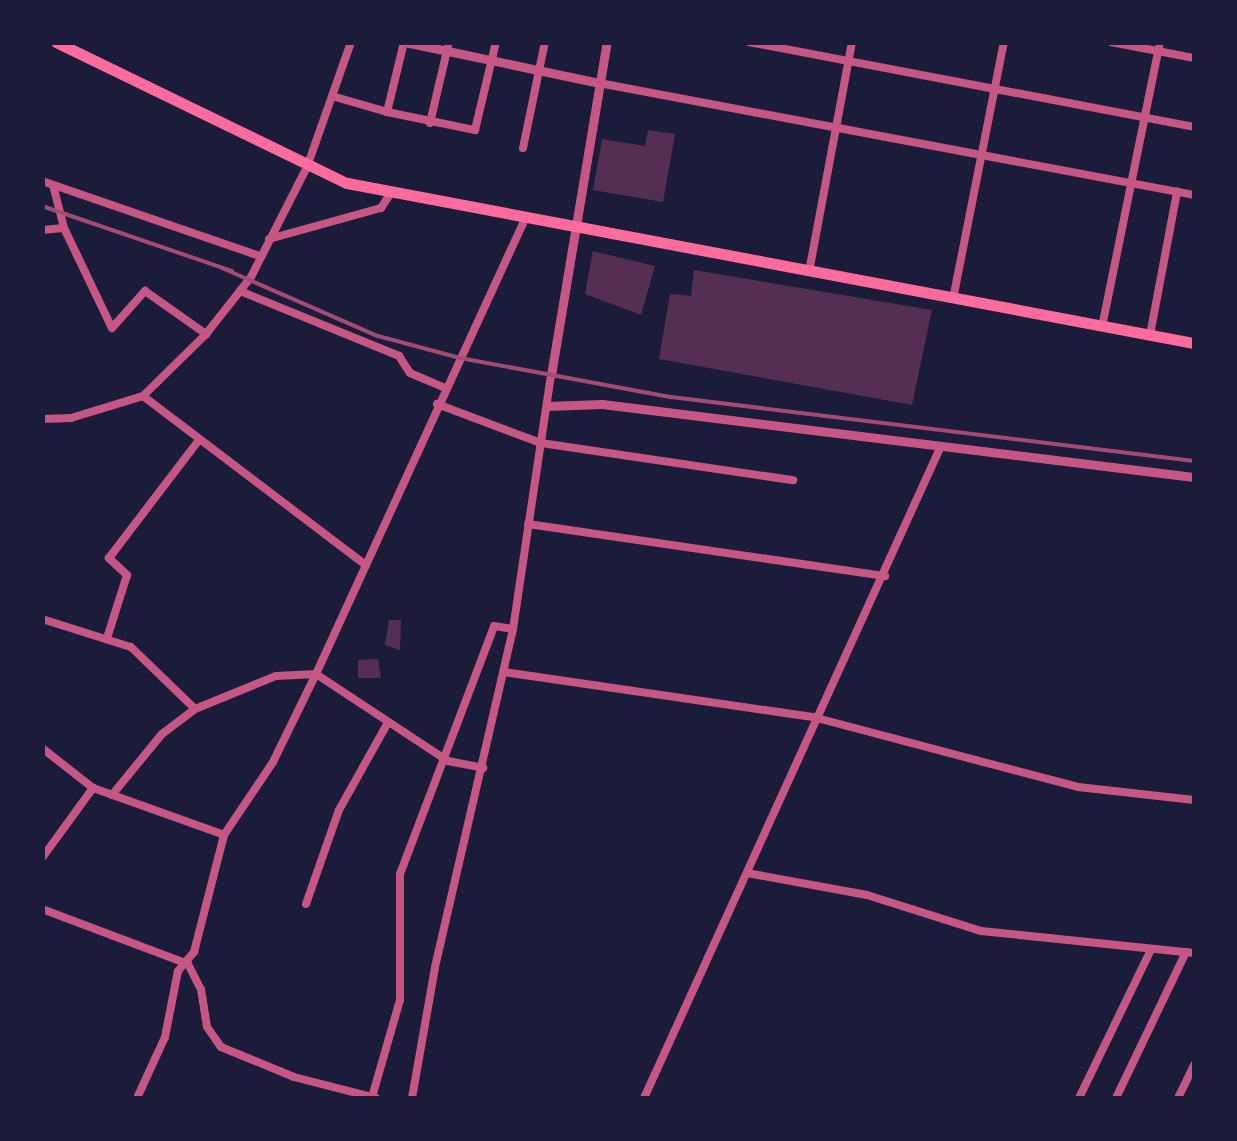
<!DOCTYPE html>
<html>
<head>
<meta charset="utf-8">
<style>
  body { margin:0 }
  #map { position:relative; width:1237px; height:1141px; overflow:hidden; background:#1b1b3a; font-family:"Alegreya Sans",sans-serif }
  div>[style] { position:absolute }
  [style*='--x'] { left:calc(var(--x)*1px); top:calc(var(--y)*1px); width:calc(var(--w)*1px); rotate:calc(var(--a)*1deg) }
  .building>* { inset:0; background:#542f53 }
  .minor>* { height:8px; margin:-4px; padding:0 4px; transform-origin:4px; border-radius:4px; background:#c65784 }
  .tertiary>* { height:9px; margin:-4.5px; padding:0 4.5px; transform-origin:4.5px; border-radius:4.5px; background:#c65784 }
  .primary>* { height:11px; margin:-5.5px; padding:0 5.5px; transform-origin:5.5px; border-radius:5.5px; background:#ff6b9d }
  .rail>* { height:4px; margin:-2px; padding:0 2px; transform-origin:2px; border-radius:2px; background:#a44b75 }
  span { translate:-50% -50%; white-space:nowrap; text-align:center; line-height:1.15; -webkit-text-stroke:8px #1b1b3a; paint-order:stroke }
  .frame { position:absolute; inset:0; border:45px solid #1b1b3a; pointer-events:none }
</style>
</head>
<body>
<div id="map">
  <div class="building">
    <div style="clip-path:polygon(648px 130px,675px 134px,663px 202px,593px 190px,602px 139px,645px 146px)"></div>
    <div style="clip-path:polygon(593px 251px,655px 266px,641px 315px,585px 294px)"></div>
    <div style="clip-path:polygon(694px 270px,932px 310px,912px 405px,659px 359px,670px 294px,691px 296px)"></div>
    <div style="clip-path:polygon(389px 620px,401px 620px,400px 650px,385px 645px)"></div>
    <div style="clip-path:polygon(378px 659px,381px 678px,358px 678px,358px 660px)"></div>
  </div>
  <div class="minor">
    <div style="--x:749;--y:42;--w:453;--a:10.8"></div>
    <div style="--x:1111;--y:42;--w:85;--a:10.9"></div>
    <div style="--x:599;--y:83;--w:605;--a:10.66"></div>
    <div style="--x:332;--y:96;--w:57;--a:16.2"></div>
    <div style="--x:387;--y:112;--w:72;--a:-76.3"></div>
    <div style="--x:387;--y:112;--w:90;--a:11.6"></div>
    <div style="--x:475;--y:130;--w:90;--a:-76.6"></div>
    <div style="--x:430;--y:123;--w:83;--a:-76.8"></div>
    <div style="--x:523;--y:148;--w:108;--a:-78.3"></div>
    <div style="--x:42;--y:181;--w:231;--a:19"></div>
    <div style="--x:64;--y:228;--w:111;--a:64.4"></div>
    <div style="--x:112;--y:328;--w:50;--a:-48.3"></div>
    <div style="--x:145;--y:291;--w:75;--a:35.2"></div>
    <div style="--x:42;--y:230;--w:22;--a:-5"></div>
    <div style="--x:64;--y:228;--w:44;--a:-104.3"></div>
    <div style="--x:269;--y:239;--w:116;--a:-15.5"></div>
    <div style="--x:381;--y:208;--w:17;--a:-57"></div>
    <div style="--x:809;--y:272;--w:234;--a:-79.4"></div>
    <div style="--x:240;--y:291;--w:172;--a:22.2"></div>
    <div style="--x:399;--y:356;--w:20;--a:57"></div>
    <div style="--x:410;--y:373;--w:38;--a:23"></div>
    <div style="--x:953;--y:299;--w:262;--a:-78.8"></div>
    <div style="--x:1102;--y:327;--w:291;--a:-78.5"></div>
    <div style="--x:1150;--y:335;--w:146;--a:-79.3"></div>
    <div style="--x:143;--y:396;--w:280;--a:37.2"></div>
    <div style="--x:437;--y:404;--w:111;--a:20.6"></div>
    <div style="--x:541;--y:443;--w:255;--a:8.4"></div>
    <div style="--x:42;--y:419;--w:29;--a:-2"></div>
    <div style="--x:71;--y:418;--w:75;--a:-17"></div>
    <div style="--x:143;--y:396;--w:88;--a:-44.5"></div>
    <div style="--x:206;--y:334;--w:73;--a:-51.7"></div>
    <div style="--x:251;--y:277;--w:123;--a:-63"></div>
    <div style="--x:307;--y:167;--w:133;--a:-70.6"></div>
    <div style="--x:528;--y:524;--w:361;--a:8.3"></div>
    <div style="--x:42;--y:619;--w:93;--a:17.5"></div>
    <div style="--x:131;--y:647;--w:89;--a:44.1"></div>
    <div style="--x:108;--y:635;--w:63;--a:-72.4"></div>
    <div style="--x:127;--y:575;--w:25;--a:-137"></div>
    <div style="--x:109;--y:558;--w:147;--a:-52.7"></div>
    <div style="--x:504;--y:672;--w:312;--a:8.3"></div>
    <div style="--x:813;--y:717;--w:274;--a:14.8"></div>
    <div style="--x:1078;--y:787;--w:117;--a:6.4"></div>
    <div style="--x:42;--y:748;--w:65;--a:38.1"></div>
    <div style="--x:93;--y:788;--w:139;--a:19.7"></div>
    <div style="--x:112;--y:795;--w:79;--a:-50.7"></div>
    <div style="--x:162;--y:734;--w:41;--a:-37.1"></div>
    <div style="--x:195;--y:709;--w:87;--a:-22.2"></div>
    <div style="--x:276;--y:676;--w:40;--a:-2.9"></div>
    <div style="--x:316;--y:674;--w:158;--a:33.4"></div>
    <div style="--x:448;--y:761;--w:36;--a:11"></div>
    <div style="--x:42;--y:858;--w:87;--a:-53.9"></div>
    <div style="--x:747;--y:873;--w:122;--a:10.4"></div>
    <div style="--x:867;--y:895;--w:120;--a:17.5"></div>
    <div style="--x:981;--y:931;--w:214;--a:5.9"></div>
    <div style="--x:306;--y:904;--w:100;--a:-70.7"></div>
    <div style="--x:339;--y:810;--w:96;--a:-60.8"></div>
    <div style="--x:42;--y:909;--w:156;--a:20.6"></div>
    <div style="--x:188;--y:964;--w:28;--a:63"></div>
    <div style="--x:201;--y:989;--w:38;--a:81"></div>
    <div style="--x:207;--y:1027;--w:24;--a:55"></div>
    <div style="--x:221;--y:1047;--w:79;--a:22.3"></div>
    <div style="--x:294;--y:1077;--w:85;--a:14.4"></div>
    <div style="--x:372;--y:1097;--w:101;--a:-73.9"></div>
    <div style="--x:400;--y:1000;--w:126;--a:-90"></div>
    <div style="--x:400;--y:874;--w:265;--a:-69.2"></div>
    <div style="--x:494;--y:626;--w:19;--a:9"></div>
    <div style="--x:137;--y:1098;--w:67;--a:-65.3"></div>
    <div style="--x:165;--y:1037;--w:67;--a:-78.9"></div>
    <div style="--x:178;--y:971;--w:25;--a:-50"></div>
    <div style="--x:194;--y:952;--w:121;--a:-75.6"></div>
    <div style="--x:224;--y:835;--w:88;--a:-56.1"></div>
    <div style="--x:273;--y:762;--w:98;--a:-64"></div>
    <div style="--x:316;--y:674;--w:501;--a:-65.33"></div>
    <div style="--x:412;--y:1098;--w:133;--a:-80"></div>
    <div style="--x:435;--y:967;--w:347;--a:-77"></div>
    <div style="--x:513;--y:629;--w:257;--a:-81.5"></div>
    <div style="--x:644;--y:1098;--w:716;--a:-65.51"></div>
    <div style="--x:1079;--y:1098;--w:165;--a:-64.1"></div>
    <div style="--x:1116;--y:1098;--w:162;--a:-64.4"></div>
    <div style="--x:1178;--y:1098;--w:37;--a:-64"></div>
  </div>
  <div class="tertiary">
    <div style="--x:405;--y:42;--w:198;--a:11.9"></div>
    <div style="--x:551;--y:375;--w:338;--a:-80.5"></div>
    <div style="--x:547;--y:406;--w:55;--a:-2.1"></div>
    <div style="--x:602;--y:404;--w:596;--a:7.03"></div>
  </div>
  <div class="primary">
    <div style="--x:56;--y:42;--w:323;--a:25.9"></div>
    <div style="--x:347;--y:183;--w:862;--a:10.7"></div>
  </div>
  <div class="rail">
    <div style="--x:42;--y:206;--w:201;--a:18.9"></div>
    <div style="--x:222;--y:268;--w:170;--a:23.6"></div>
    <div style="--x:378;--y:336;--w:85;--a:15"></div>
    <div style="--x:460;--y:358;--w:215;--a:10.5"></div>
    <div style="--x:671;--y:397;--w:527;--a:6.98"></div>
  </div>
  <div class="frame"></div>
</div>
</body>
</html>
